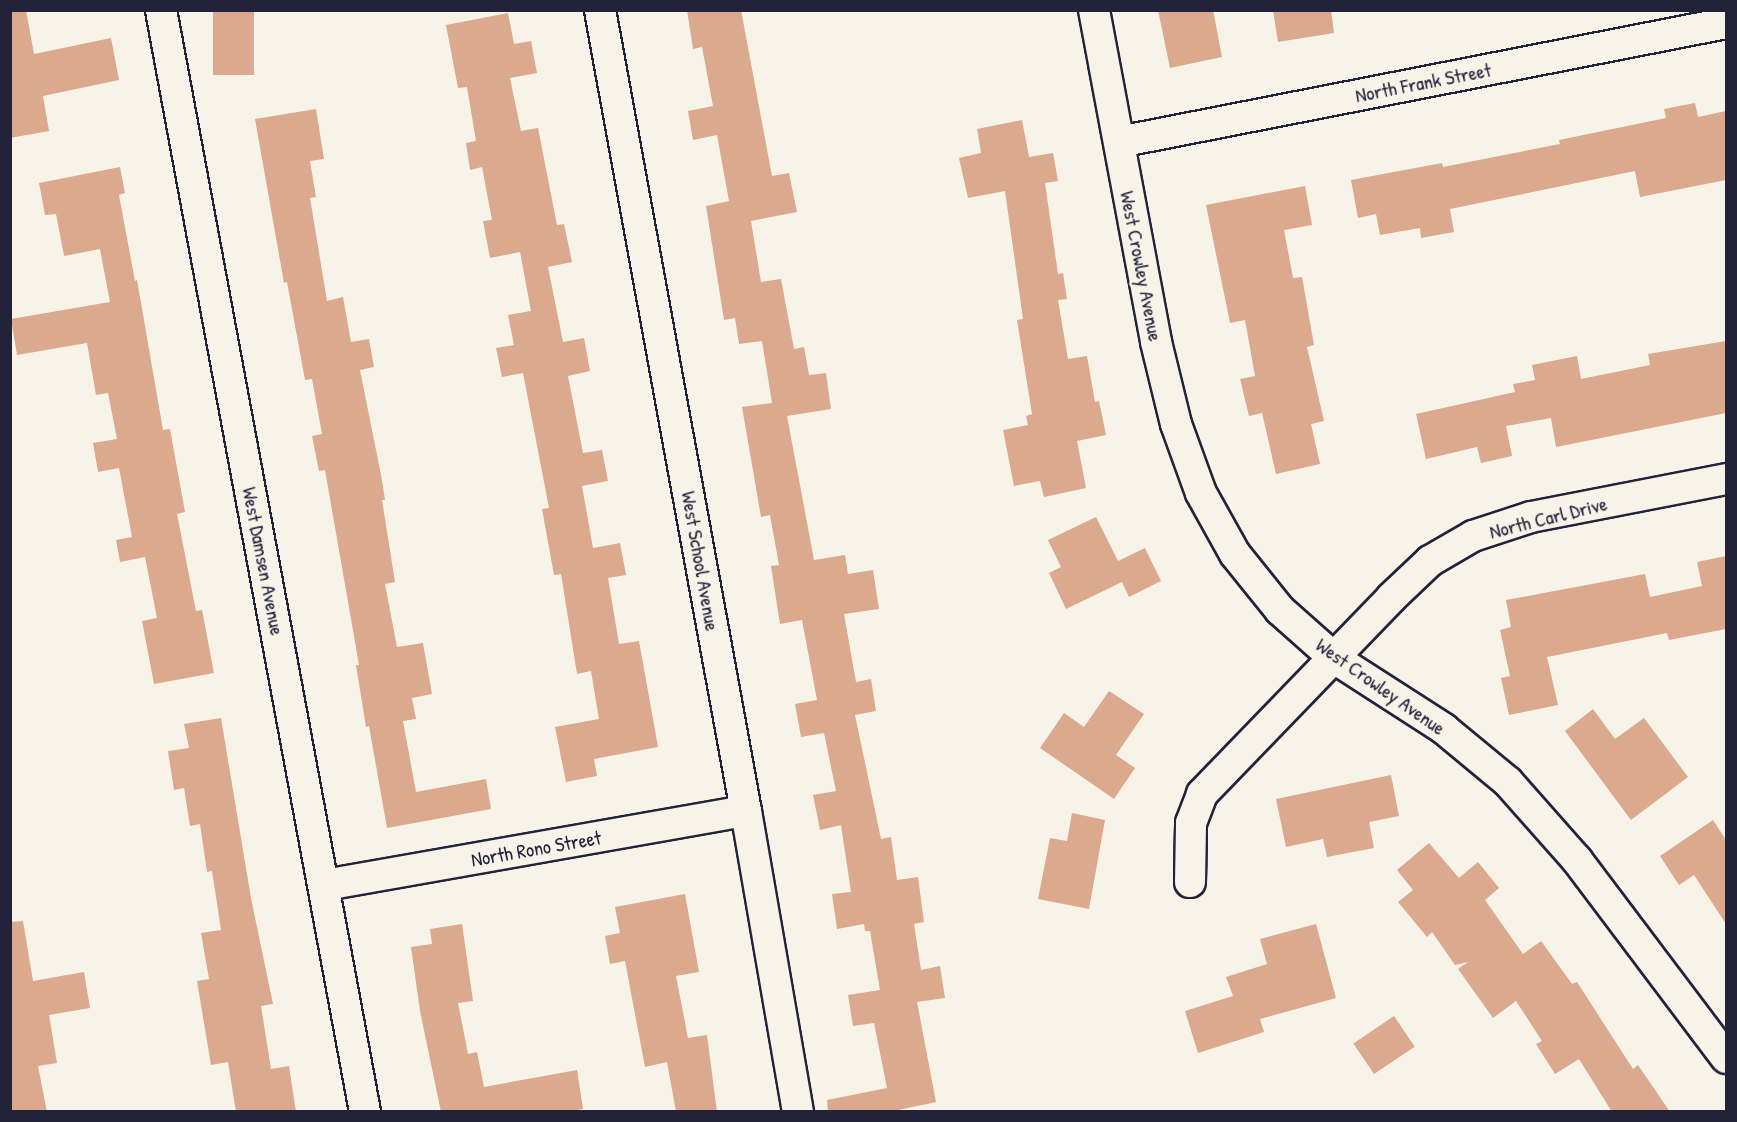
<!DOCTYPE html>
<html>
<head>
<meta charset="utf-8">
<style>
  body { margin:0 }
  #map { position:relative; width:1737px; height:1122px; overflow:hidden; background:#f7f3e8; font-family:"Patrick Hand",sans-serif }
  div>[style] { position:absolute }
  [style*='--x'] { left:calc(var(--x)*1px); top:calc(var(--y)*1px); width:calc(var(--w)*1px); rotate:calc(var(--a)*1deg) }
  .building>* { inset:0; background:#dba98d; transform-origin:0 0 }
  .roads { filter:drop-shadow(2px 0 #22223b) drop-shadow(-2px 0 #22223b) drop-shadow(0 2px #22223b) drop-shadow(0 -2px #22223b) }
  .street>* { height:30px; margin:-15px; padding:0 15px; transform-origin:15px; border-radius:15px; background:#f7f3e8 }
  span { translate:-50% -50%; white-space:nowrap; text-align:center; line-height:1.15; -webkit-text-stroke:5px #f7f3e8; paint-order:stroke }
  .street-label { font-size:20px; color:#22223b }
  .frame { position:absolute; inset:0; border:12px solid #22223b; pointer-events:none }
</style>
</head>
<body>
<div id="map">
  <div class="building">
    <div style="clip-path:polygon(10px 10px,26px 10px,34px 54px,111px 38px,119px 80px,43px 96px,49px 131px,10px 138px)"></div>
    <div style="left:213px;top:10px;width:41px;height:65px"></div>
    <div style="clip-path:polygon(687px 10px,741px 10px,772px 176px,789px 173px,797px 212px,751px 221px,761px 282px,781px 279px,794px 349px,804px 347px,809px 375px,826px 373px,831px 409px,787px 416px,814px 560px,845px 555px,848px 574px,873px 570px,879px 609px,844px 614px,856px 682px,871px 679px,876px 711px,855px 715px,881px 839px,891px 837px,897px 880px,918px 877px,924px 922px,914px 924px,921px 970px,940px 966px,945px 998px,917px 1002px,936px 1102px,889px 1112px,828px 1112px,827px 1100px,887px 1088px,874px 1023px,853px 1026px,848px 995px,880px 990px,870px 931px,865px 931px,864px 924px,837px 929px,832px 894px,851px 892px,841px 825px,820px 830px,813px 795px,836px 791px,824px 733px,801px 737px,795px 704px,817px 700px,802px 620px,780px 624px,771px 566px,779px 565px,770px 515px,761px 517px,742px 407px,772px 403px,762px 341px,739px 344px,735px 318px,724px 320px,706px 206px,729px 201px,717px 135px,693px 140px,688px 111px,713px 106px,702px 47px,693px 49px)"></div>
    <div style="clip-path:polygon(1158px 10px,1213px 10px,1222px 57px,1170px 68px)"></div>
    <div style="clip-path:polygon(1273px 10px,1331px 10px,1334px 33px,1278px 42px)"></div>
    <div style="clip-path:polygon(508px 13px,514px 44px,531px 41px,537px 73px,510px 78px,521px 131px,538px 128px,557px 225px,564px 224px,572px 262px,548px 267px,563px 342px,584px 338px,590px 371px,568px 376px,583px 453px,602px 450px,608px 481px,582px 486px,593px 548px,620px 543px,626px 575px,608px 578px,619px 644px,639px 641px,658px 747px,594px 759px,597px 776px,566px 782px,555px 727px,599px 719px,591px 671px,577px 674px,561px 574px,554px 575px,542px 509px,549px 508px,523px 373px,502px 377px,496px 348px,514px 345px,508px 315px,531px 311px,520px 252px,490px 258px,483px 221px,492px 220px,482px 167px,470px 170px,466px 143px,476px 141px,467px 87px,458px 88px,446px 25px)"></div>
    <div style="clip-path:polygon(1695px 103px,1698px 117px,1726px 111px,1726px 180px,1640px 197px,1635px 171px,1450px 209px,1454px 232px,1421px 238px,1420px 228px,1380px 235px,1376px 214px,1358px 218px,1351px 180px,1442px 163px,1443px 167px,1560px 144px,1559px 140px,1666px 118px,1664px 109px)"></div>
    <div style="clip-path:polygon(316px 109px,324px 159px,310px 161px,316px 197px,310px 198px,327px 301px,343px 297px,351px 342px,369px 339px,374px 367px,360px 370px,382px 480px,385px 500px,382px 500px,395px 582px,385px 584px,397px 647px,423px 643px,432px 694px,412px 698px,416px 719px,403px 721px,416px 792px,486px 779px,491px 809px,387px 828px,369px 726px,366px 727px,356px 665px,359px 665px,325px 470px,319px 471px,312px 436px,322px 434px,312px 379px,305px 380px,287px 282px,284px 283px,255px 119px)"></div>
    <div style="clip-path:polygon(1022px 120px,1029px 157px,1053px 153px,1058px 181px,1045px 183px,1058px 274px,1063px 273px,1067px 299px,1058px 300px,1068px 359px,1087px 356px,1095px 402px,1099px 401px,1106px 435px,1077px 441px,1086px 488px,1044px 497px,1040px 481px,1014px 486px,1003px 430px,1028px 425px,1026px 416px,1032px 414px,1017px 320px,1023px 319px,1005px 191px,968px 198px,959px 158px,981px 153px,977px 129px)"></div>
    <div style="clip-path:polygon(120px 167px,125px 193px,119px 195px,135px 281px,137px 280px,163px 430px,170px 429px,185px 512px,177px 514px,196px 611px,202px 610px,214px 673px,154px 684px,142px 621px,157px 618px,145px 557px,120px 562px,116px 540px,132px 537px,119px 468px,98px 472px,93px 443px,117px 439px,108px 393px,96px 395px,87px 343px,17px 355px,11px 319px,110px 302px,100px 249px,64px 256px,56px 214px,45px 215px,39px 183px)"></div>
    <div style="clip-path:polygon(1305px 186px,1312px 225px,1284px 230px,1293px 278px,1302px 277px,1314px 345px,1307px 347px,1324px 421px,1311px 424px,1320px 464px,1276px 474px,1262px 413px,1249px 416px,1240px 379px,1255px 376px,1245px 320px,1230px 323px,1206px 205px)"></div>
    <div style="clip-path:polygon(1726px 341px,1726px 413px,1556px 447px,1551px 418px,1506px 426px,1512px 456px,1481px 463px,1477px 447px,1426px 459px,1416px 414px,1515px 392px,1513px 384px,1535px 380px,1532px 365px,1577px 356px,1581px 379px,1650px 365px,1648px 354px)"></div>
    <div style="clip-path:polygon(1096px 517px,1118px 561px,1145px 548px,1161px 581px,1129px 597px,1122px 582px,1066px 609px,1049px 573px,1061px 567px,1048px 540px)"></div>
    <div style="clip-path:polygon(1726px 556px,1726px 629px,1669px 640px,1667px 633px,1547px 657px,1558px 705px,1509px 715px,1501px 678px,1510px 676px,1500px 630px,1511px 627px,1506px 600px,1645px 574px,1650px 597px,1702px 586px,1697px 562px)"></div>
    <div style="clip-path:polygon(1109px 691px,1144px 714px,1116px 755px,1135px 768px,1114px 799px,1040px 748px,1064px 713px,1084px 727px)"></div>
    <div style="clip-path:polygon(1593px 709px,1615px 739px,1644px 718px,1688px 777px,1631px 820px,1565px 731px)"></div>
    <div style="clip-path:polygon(221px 718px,251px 898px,273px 1004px,261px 1006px,271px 1069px,289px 1066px,296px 1112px,236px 1112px,228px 1062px,211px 1065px,197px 981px,209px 979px,201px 933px,221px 930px,212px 871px,207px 872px,200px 824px,190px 826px,184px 788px,174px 790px,168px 751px,189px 748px,184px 724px)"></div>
    <div style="clip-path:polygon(1391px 775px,1399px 816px,1369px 822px,1374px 848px,1327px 857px,1323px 839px,1286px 847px,1276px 799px)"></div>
    <div style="clip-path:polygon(1072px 813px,1105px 820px,1089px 909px,1038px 899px,1050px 838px,1067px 841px)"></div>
    <div style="clip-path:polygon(1713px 820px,1726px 840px,1726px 924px,1694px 875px,1679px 885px,1660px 856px)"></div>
    <div style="clip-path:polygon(1429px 843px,1459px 878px,1478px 862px,1499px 888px,1485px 900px,1523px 954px,1541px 941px,1572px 984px,1577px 982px,1633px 1069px,1638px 1065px,1670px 1112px,1612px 1112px,1579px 1059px,1555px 1074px,1536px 1044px,1542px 1041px,1516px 1001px,1493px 1018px,1458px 969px,1468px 962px,1455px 965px,1432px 932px,1427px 937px,1398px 902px,1413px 890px,1397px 870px)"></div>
    <div style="clip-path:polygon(685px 894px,699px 972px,676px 976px,688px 1038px,707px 1035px,717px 1112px,676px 1112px,667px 1062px,645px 1067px,625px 961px,610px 964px,605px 936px,620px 933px,615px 907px)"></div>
    <div style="clip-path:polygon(23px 921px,33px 981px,84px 972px,90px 1008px,49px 1015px,57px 1063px,38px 1066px,47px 1112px,10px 1112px,10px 922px)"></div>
    <div style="clip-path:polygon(462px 924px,473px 1001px,458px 1003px,468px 1054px,477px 1052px,484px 1087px,577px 1070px,583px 1109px,565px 1112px,441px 1112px,420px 1011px,411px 947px,432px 944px,430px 929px)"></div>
    <div style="clip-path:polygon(1316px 924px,1336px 998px,1260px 1019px,1264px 1032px,1198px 1053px,1185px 1011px,1233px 996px,1226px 977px,1267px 964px,1260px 939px)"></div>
    <div style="left:1394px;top:1016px;width:37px;height:49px;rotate:56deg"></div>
  </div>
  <div class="roads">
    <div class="street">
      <div style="--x:161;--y:10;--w:1121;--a:79.51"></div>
      <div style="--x:600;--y:10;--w:814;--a:79.67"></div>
      <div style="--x:746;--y:811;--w:305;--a:80.2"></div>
      <div style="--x:1094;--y:10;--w:338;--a:79.4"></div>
      <div style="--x:1156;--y:342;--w:84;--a:76.3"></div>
      <div style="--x:1176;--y:424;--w:73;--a:70.1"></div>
      <div style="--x:1201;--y:493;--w:70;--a:60.9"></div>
      <div style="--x:1235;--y:554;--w:72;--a:51.2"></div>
      <div style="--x:1280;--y:610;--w:72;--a:41.6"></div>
      <div style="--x:1334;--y:658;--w:131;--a:32.8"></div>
      <div style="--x:1444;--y:729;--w:83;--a:39.6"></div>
      <div style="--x:1508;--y:782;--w:104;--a:48.5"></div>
      <div style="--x:1577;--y:860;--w:248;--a:53"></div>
      <div style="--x:1119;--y:142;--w:619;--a:-11.09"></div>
      <div style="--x:1190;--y:882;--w:59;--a:-89"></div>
      <div style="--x:1191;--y:823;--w:31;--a:-69"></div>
      <div style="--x:1202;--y:794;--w:272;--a:-46"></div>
      <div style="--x:1391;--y:598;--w:54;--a:-43.5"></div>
      <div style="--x:1430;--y:561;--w:50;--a:-30.2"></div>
      <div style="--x:1473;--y:536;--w:61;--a:-18.1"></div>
      <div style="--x:1531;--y:517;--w:199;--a:-11"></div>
      <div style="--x:325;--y:885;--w:427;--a:-10"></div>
    </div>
  </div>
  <div class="street-label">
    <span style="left:1423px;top:82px;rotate:-11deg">North Frank Street</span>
    <span style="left:1142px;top:266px;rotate:79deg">West Crowley Avenue</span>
    <span style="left:1548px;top:517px;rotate:-14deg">North Carl Drive</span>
    <span style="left:264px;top:561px;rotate:79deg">West Damsen Avenue</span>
    <span style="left:701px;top:561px;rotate:80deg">West School Avenue</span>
    <span style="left:1381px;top:686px;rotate:35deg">West Crowley Avenue</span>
    <span style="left:536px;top:848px;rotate:-10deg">North Rono Street</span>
  </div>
  <div class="frame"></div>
</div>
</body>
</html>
